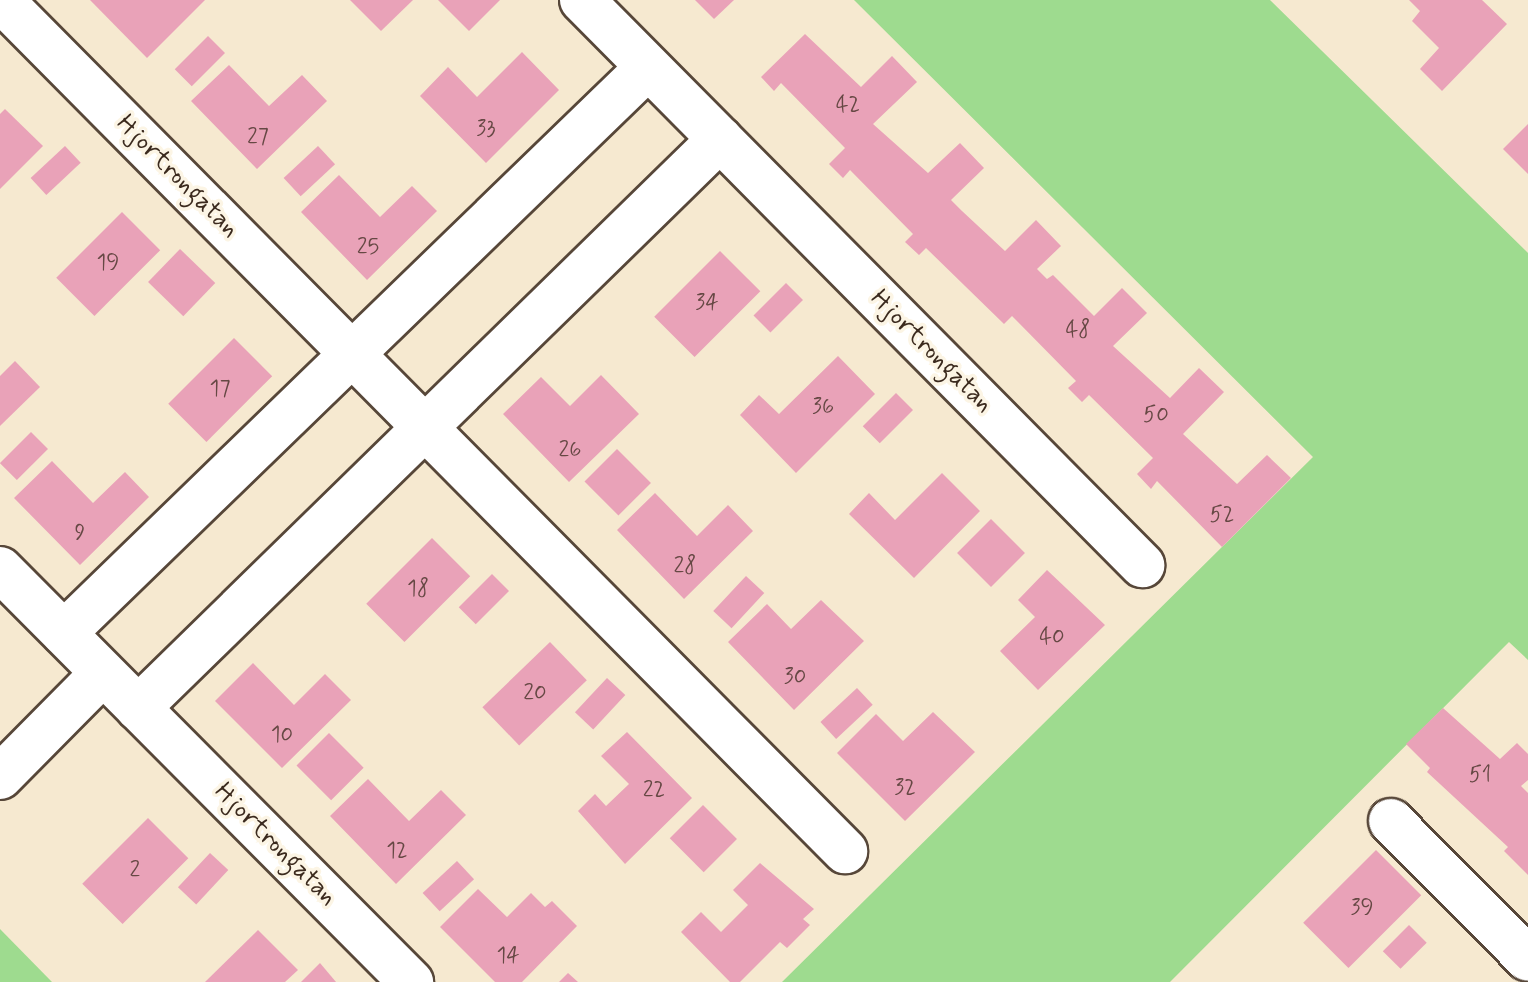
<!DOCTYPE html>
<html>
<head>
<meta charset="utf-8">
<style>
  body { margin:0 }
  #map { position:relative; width:1528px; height:982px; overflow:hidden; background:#f6e9d0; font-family:Mynerve,sans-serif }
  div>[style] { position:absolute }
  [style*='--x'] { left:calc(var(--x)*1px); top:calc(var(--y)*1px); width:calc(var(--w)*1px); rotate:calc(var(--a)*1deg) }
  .green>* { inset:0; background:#9edb8f }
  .building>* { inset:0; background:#e9a2b8; transform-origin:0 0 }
  .roads { filter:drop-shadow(2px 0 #574739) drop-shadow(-2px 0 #574739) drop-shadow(0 2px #574739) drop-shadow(0 -2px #574739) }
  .minor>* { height:44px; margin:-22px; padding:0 22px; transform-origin:22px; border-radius:22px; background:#fff }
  span { translate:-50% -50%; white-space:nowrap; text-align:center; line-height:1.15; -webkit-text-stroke:7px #fcf5e5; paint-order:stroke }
  .number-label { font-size:22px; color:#664844 }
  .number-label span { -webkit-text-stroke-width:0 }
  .street-label { font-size:26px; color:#3b2a1e }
</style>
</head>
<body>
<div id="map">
  <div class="green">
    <div style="clip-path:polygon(854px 0,1270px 0,1528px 253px,1528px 660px,1509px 642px,1170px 982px,782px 982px,1313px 457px)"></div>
    <div style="clip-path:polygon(0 929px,52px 982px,0 982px)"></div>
  </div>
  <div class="building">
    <div style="clip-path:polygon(90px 0,205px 0,147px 58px)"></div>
    <div style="clip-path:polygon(350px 0,413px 0,381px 31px)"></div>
    <div style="clip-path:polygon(438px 0,500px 0,469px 31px)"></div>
    <div style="clip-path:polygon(695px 0,734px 0,714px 19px)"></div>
    <div style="clip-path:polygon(1409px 0,1482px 0,1507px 24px,1442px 91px,1420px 69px,1439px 48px,1412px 21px,1420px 11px)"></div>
    <div style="clip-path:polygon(805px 34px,861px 87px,892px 56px,917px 82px,873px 124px,928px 173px,960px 143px,984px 168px,951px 200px,962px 211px,1005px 251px,1036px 220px,1061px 246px,1037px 269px,1047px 279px,1053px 275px,1094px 316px,1122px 288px,1147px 313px,1113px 346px,1170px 398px,1199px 368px,1224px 392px,1183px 434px,1237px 484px,1267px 455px,1291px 478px,1222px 547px,1157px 481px,1151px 489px,1137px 474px,1153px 458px,1089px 395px,1082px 402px,1068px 388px,1076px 381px,1012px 316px,1004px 324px,926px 248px,919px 255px,905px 242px,913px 234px,850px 170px,843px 178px,829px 164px,845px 148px,781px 83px,774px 91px,761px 77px)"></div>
    <div style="left:208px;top:36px;width:24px;height:47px;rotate:45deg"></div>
    <div style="clip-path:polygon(522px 52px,559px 90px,486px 163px,420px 96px,448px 67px,477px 97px)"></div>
    <div style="clip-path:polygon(229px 65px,269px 106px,302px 75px,327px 101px,257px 169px,191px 101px)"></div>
    <div style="clip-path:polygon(5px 109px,43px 146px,0 189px,0 114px)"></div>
    <div style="clip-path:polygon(1528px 124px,1528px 174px,1503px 149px)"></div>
    <div style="left:65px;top:146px;width:23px;height:47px;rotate:47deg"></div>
    <div style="left:318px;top:146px;width:25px;height:47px;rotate:47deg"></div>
    <div style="clip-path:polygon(339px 175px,380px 217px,412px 186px,437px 211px,367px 280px,301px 212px)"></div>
    <div style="left:122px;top:212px;width:54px;height:93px;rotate:45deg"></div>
    <div style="left:180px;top:249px;width:49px;height:46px;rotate:44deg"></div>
    <div style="left:720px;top:251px;width:57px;height:93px;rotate:45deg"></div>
    <div style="left:786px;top:283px;width:24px;height:46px;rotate:45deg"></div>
    <div style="left:234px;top:338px;width:54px;height:93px;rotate:45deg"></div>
    <div style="clip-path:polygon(838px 356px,875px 394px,796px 473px,740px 415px,759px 395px,779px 414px)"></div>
    <div style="clip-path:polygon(15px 361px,40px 387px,0 426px,0 376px)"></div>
    <div style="clip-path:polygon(601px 375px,639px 414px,569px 482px,503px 414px,541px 377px,570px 406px)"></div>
    <div style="left:896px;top:393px;width:24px;height:47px;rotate:45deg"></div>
    <div style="left:31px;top:432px;width:24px;height:44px;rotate:45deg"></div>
    <div style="left:617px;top:449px;width:48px;height:46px;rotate:45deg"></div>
    <div style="clip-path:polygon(52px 461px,93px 503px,125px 472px,149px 497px,80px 565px,14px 498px)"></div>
    <div style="clip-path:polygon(942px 473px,980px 511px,914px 578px,849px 514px,869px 493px,895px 520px)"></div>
    <div style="clip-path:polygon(655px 493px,697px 536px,728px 505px,753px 531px,684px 599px,617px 530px)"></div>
    <div style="left:991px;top:519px;width:48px;height:48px;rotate:45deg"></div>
    <div style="left:432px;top:538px;width:54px;height:93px;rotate:45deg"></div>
    <div style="clip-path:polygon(1047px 570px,1105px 625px,1038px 690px,1000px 651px,1035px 617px,1018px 600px)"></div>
    <div style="left:492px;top:574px;width:24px;height:47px;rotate:45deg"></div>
    <div style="left:746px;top:576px;width:25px;height:48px;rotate:43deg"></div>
    <div style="clip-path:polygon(821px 600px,864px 641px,794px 710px,728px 642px,767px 604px,791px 629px)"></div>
    <div style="left:550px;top:642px;width:53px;height:94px;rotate:46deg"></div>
    <div style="clip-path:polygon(253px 663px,294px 705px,325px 674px,351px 700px,282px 768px,215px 701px)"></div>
    <div style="left:607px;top:678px;width:25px;height:47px;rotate:43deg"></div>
    <div style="left:857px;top:688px;width:23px;height:50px;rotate:47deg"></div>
    <div style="clip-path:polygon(1443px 708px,1500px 759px,1517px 743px,1528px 754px,1528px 780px,1521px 786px,1528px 793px,1528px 875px,1504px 851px,1508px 847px,1427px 772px,1430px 768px,1406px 744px)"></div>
    <div style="clip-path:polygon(933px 712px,975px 752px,905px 821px,837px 753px,876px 714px,903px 741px)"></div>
    <div style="clip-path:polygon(627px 732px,692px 798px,625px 864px,578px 811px,595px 794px,606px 806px,629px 784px,601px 756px)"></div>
    <div style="left:329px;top:733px;width:49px;height:46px;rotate:45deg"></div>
    <div style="clip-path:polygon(368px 779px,409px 821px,441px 790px,466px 815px,396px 884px,330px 816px)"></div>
    <div style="left:703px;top:805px;width:48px;height:47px;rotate:45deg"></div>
    <div style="left:148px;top:818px;width:57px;height:93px;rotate:45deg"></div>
    <div style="left:1376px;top:850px;width:64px;height:103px;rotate:45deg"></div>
    <div style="left:210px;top:853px;width:25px;height:47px;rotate:43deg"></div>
    <div style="left:457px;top:861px;width:25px;height:47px;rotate:47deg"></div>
    <div style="clip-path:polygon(760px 863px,814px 909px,803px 919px,810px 925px,787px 948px,780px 942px,740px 982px,730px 982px,681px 932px,701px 912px,721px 932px,748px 905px,733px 890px)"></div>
    <div style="clip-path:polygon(478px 889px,507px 917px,531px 893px,545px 907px,552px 901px,577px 926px,522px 982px,495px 982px,440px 927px)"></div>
    <div style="left:1409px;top:925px;width:25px;height:37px;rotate:45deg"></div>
    <div style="clip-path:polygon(258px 930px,298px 970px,285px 982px,205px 982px)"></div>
    <div style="clip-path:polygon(320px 963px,336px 982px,301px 982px)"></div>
    <div style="clip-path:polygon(568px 973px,578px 982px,559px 982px)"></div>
  </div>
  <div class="roads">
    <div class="minor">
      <div style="--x:1;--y:0;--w:1199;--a:45.24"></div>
      <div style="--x:582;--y:0;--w:796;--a:45.25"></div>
      <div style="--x:0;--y:569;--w:583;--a:45.14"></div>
      <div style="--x:64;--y:633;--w:813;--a:-44.1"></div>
      <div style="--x:138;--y:708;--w:814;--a:-44.35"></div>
      <div style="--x:0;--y:777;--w:146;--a:-45.3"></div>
      <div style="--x:1391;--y:821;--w:194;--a:45.2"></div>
    </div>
  </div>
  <div class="number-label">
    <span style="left:848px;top:106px">42</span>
    <span style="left:486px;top:130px">33</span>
    <span style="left:258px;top:138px">27</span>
    <span style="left:368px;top:248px">25</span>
    <span style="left:108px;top:264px">19</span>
    <span style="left:707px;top:304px">34</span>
    <span style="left:1078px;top:331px">48</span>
    <span style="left:220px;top:390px">17</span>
    <span style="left:823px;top:408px">36</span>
    <span style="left:1156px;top:416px">50</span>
    <span style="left:570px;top:451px">26</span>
    <span style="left:1222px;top:516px">52</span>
    <span style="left:80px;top:534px">9</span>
    <span style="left:685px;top:567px">28</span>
    <span style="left:418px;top:590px">18</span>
    <span style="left:1052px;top:638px">40</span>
    <span style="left:795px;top:678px">30</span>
    <span style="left:535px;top:694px">20</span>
    <span style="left:282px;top:736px">10</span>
    <span style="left:1480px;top:776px">51</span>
    <span style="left:905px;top:789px">32</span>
    <span style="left:654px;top:791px">22</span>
    <span style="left:397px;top:852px">12</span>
    <span style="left:135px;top:871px">2</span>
    <span style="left:1362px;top:909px">39</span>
    <span style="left:508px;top:957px">14</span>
  </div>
  <div class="street-label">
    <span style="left:177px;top:177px;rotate:45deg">Hjortrongatan</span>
    <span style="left:931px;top:352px;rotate:45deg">Hjortrongatan</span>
    <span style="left:275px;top:845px;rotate:45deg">Hjortrongatan</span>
  </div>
</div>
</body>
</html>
